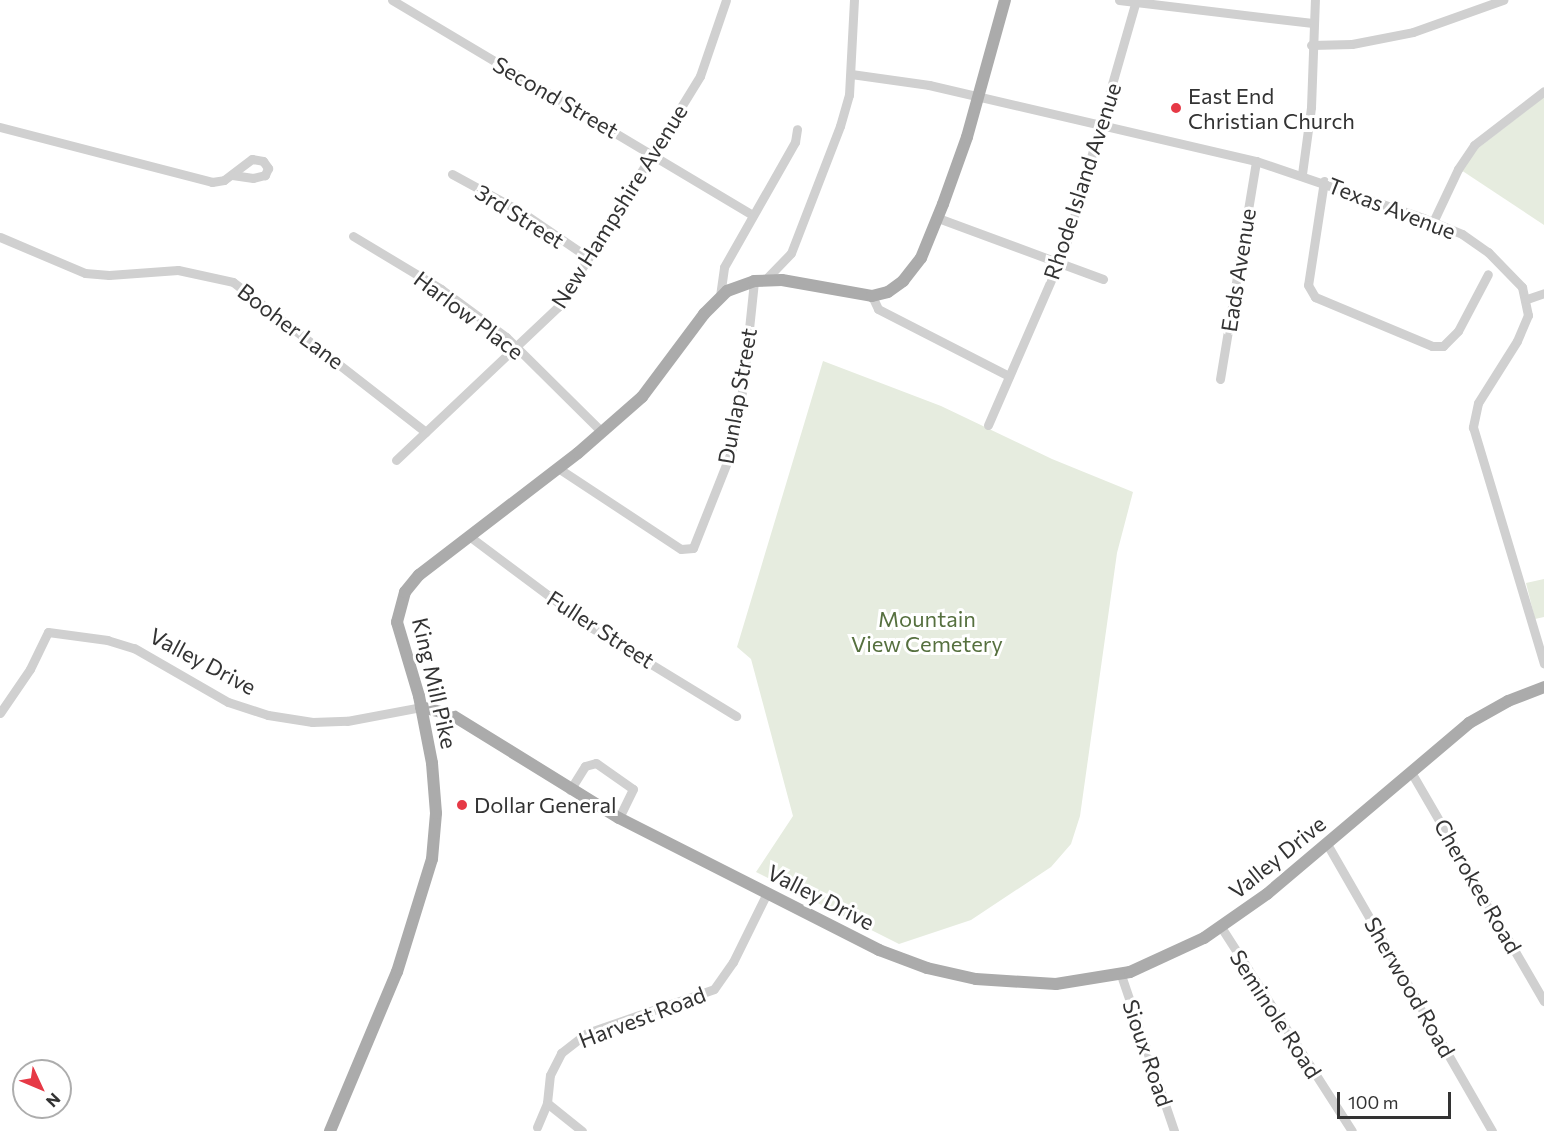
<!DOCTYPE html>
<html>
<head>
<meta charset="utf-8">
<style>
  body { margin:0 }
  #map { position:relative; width:1544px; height:1131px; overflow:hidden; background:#fff; font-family:Commissioner,sans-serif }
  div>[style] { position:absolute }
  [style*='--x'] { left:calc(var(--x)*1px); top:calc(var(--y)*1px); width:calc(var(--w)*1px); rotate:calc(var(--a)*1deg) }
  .green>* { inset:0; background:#e6ecdf }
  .minor>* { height:9px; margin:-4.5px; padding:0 4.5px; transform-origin:4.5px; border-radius:4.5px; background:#d0d0d0 }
  .major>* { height:12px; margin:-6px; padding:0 6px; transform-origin:6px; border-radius:6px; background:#ababab }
  .dots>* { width:16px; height:16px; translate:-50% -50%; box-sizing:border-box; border:3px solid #fff; border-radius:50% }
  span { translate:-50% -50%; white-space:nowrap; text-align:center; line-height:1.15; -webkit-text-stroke:6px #fff; paint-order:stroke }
  .poi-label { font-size:22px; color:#333 }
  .left { translate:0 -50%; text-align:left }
  .street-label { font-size:22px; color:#333 }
  .park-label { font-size:22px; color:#56703f }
  .north { position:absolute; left:12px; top:1059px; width:60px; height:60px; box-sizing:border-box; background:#fff; border:2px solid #adadad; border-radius:50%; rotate:134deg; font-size:16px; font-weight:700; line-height:24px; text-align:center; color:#333 }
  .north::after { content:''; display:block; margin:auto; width:21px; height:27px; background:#e63946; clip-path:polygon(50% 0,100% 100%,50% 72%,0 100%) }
  .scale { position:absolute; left:1337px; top:1092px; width:114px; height:27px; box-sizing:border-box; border:3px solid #333; border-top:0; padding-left:8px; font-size:18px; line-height:21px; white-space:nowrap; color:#333; -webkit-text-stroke:4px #fff; paint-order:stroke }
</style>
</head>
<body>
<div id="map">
  <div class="green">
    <div style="clip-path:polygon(1544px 97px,1544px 225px,1461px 170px,1477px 149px)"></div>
    <div style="clip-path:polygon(823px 361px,941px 406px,1052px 459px,1133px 492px,1117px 553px,1080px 816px,1071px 844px,1051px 867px,971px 920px,899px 944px,756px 872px,793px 816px,751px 659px,737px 647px)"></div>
    <div style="clip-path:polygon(1544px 579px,1544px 617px,1535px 619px,1526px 583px)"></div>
  </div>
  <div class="minor">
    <div style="--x:392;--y:0;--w:418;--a:30.8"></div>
    <div style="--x:1119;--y:0;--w:195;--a:6.8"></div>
    <div style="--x:1311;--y:45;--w:41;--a:-1.4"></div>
    <div style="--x:1352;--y:44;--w:62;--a:-11.1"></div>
    <div style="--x:1413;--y:32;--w:96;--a:-19.6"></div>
    <div style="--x:851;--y:74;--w:79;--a:8"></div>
    <div style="--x:929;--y:85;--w:336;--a:13.1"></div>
    <div style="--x:1256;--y:161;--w:176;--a:18.8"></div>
    <div style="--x:1423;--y:218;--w:42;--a:22.3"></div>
    <div style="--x:1462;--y:234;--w:32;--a:35"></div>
    <div style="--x:1488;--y:252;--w:49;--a:45.8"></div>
    <div style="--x:1522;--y:287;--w:29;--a:78"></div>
    <div style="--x:1528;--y:315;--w:28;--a:113"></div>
    <div style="--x:1517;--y:341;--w:73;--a:122.2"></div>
    <div style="--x:1478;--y:403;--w:25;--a:102"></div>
    <div style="--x:1473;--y:427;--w:247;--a:73.3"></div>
    <div style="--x:0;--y:127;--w:219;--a:14.5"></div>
    <div style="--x:212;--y:182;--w:12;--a:-9"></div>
    <div style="--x:224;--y:180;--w:35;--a:-37"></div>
    <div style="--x:252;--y:159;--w:11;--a:10"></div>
    <div style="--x:263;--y:161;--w:9;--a:54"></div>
    <div style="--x:268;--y:168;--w:8;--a:113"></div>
    <div style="--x:265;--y:175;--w:12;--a:166"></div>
    <div style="--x:253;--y:178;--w:21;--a:-172"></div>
    <div style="--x:452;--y:174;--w:77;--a:28.6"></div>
    <div style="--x:520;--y:211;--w:83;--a:34.3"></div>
    <div style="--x:1302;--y:174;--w:68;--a:-82.3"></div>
    <div style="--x:1311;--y:107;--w:107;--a:-87.9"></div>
    <div style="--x:1324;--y:181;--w:105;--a:98.7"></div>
    <div style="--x:1308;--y:285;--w:14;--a:60"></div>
    <div style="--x:1315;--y:297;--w:127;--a:22.7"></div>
    <div style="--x:1432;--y:346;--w:11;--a:0"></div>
    <div style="--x:1443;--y:346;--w:21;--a:-45"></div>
    <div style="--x:1458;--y:331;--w:64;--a:-62.2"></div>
    <div style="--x:938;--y:218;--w:176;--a:20.3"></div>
    <div style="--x:1433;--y:222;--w:59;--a:-64.7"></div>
    <div style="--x:1458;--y:169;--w:29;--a:-56"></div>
    <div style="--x:1474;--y:145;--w:88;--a:-37.6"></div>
    <div style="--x:353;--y:236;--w:103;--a:31.1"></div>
    <div style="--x:441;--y:289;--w:81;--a:36.4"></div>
    <div style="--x:506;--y:337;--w:135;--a:44.7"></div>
    <div style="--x:0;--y:237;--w:92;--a:23"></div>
    <div style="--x:85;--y:273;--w:24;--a:5"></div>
    <div style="--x:109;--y:275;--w:69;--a:-4.1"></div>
    <div style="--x:178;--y:270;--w:56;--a:12.3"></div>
    <div style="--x:233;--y:282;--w:244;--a:37.9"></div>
    <div style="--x:765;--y:280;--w:37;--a:-46"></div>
    <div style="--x:791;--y:253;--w:136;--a:-68.9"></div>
    <div style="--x:840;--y:126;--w:32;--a:-74"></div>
    <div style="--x:849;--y:95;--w:95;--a:-87"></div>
    <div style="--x:720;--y:296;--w:29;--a:-82"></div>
    <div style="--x:724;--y:267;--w:144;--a:-60.4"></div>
    <div style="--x:795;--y:142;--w:13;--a:-81"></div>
    <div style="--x:872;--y:296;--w:14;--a:65"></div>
    <div style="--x:878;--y:309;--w:147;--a:27.1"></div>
    <div style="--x:1527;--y:299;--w:18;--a:-19"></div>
    <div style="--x:1220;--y:379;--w:221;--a:-80.6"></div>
    <div style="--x:988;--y:425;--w:193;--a:-66.5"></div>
    <div style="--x:1065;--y:248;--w:258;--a:-74"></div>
    <div style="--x:396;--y:460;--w:223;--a:-43.4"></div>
    <div style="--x:558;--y:307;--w:271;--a:-58.4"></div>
    <div style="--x:700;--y:76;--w:80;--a:-71.1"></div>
    <div style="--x:558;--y:468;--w:147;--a:33.4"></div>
    <div style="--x:681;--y:549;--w:12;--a:-5"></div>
    <div style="--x:693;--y:548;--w:103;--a:-68.4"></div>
    <div style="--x:731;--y:452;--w:67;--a:-79.7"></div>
    <div style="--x:743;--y:386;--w:106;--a:-84"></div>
    <div style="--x:469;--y:536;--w:154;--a:36.8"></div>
    <div style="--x:592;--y:628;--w:169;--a:31.4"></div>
    <div style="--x:0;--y:713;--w:53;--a:-55.7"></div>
    <div style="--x:30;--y:669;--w:41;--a:-64.1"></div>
    <div style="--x:48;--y:632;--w:60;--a:7.7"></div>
    <div style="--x:107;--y:640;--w:28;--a:17"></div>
    <div style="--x:134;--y:648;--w:108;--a:29.9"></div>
    <div style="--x:228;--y:702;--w:42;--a:18"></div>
    <div style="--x:268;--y:715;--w:45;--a:9"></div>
    <div style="--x:312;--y:722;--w:35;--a:-2"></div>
    <div style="--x:347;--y:721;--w:75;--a:-10.7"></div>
    <div style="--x:1411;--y:772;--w:265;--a:59.9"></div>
    <div style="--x:570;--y:790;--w:28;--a:-58"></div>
    <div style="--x:585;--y:766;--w:11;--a:-15"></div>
    <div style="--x:596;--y:763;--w:45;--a:35.1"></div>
    <div style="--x:633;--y:789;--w:32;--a:116"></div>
    <div style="--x:1327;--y:844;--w:331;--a:60.1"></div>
    <div style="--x:1221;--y:927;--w:242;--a:57.3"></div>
    <div style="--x:1121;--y:975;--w:165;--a:71.2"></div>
    <div style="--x:537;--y:1127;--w:26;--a:-67"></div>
    <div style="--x:582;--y:1131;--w:45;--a:-141.3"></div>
    <div style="--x:547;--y:1103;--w:28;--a:-84"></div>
    <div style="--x:550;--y:1075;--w:25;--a:-63"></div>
    <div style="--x:561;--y:1053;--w:33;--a:-38"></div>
    <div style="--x:587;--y:1033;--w:134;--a:-19.1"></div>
    <div style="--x:714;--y:989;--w:33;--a:-55"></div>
    <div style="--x:733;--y:962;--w:77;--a:-63.8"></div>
  </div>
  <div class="major">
    <div style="--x:421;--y:707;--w:32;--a:14"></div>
    <div style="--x:452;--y:715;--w:196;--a:31.7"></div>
    <div style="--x:619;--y:818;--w:292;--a:26.9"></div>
    <div style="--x:879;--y:950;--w:51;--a:20.6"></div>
    <div style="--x:927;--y:968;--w:50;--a:12.7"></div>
    <div style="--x:976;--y:979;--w:80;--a:3.6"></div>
    <div style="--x:1056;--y:984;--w:75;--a:-9.2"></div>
    <div style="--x:1130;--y:972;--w:81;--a:-24.7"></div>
    <div style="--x:1204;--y:938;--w:77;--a:-34.9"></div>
    <div style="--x:1267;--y:894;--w:265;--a:-40.2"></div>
    <div style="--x:1469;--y:723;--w:45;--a:-29.4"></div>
    <div style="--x:1508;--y:701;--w:39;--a:-21"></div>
    <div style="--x:330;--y:1131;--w:173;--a:-67.2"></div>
    <div style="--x:397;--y:972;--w:118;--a:-72.8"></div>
    <div style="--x:432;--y:859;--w:46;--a:-85"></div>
    <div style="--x:436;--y:813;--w:50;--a:-94.6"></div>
    <div style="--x:432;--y:763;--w:68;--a:-101"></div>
    <div style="--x:419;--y:696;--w:77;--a:-106.6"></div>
    <div style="--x:397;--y:622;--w:31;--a:-75"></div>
    <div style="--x:405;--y:592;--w:22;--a:-51"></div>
    <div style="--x:419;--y:575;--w:200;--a:-37.5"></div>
    <div style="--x:578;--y:453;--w:85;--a:-41.2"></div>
    <div style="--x:642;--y:397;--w:104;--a:-53.2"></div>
    <div style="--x:704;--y:314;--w:33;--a:-45"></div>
    <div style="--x:727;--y:291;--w:29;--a:-20"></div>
    <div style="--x:754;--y:281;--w:28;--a:-2"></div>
    <div style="--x:782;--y:280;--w:91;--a:10.1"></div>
    <div style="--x:872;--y:296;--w:16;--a:-14"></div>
    <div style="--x:888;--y:292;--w:19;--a:-36"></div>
    <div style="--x:903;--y:281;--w:29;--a:-52"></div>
    <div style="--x:921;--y:258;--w:58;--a:-67.8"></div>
    <div style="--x:943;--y:204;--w:71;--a:-70.3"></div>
    <div style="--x:967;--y:137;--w:142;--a:-74.5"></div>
  </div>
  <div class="dots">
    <div style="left:1176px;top:108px;background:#e63946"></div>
    <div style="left:462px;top:805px;background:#e63946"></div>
  </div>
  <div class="poi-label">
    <span class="left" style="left:1188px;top:108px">East End<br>Christian Church</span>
    <span class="left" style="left:474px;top:805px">Dollar General</span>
  </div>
  <div class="street-label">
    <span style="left:556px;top:97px;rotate:30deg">Second Street</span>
    <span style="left:1082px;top:181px;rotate:-72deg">Rhode Island Avenue</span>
    <span style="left:619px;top:206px;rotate:-58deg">New Hampshire Avenue</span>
    <span style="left:1392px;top:208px;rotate:21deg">Texas Avenue</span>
    <span style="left:520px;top:216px;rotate:32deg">3rd Street</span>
    <span style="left:1238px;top:270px;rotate:-81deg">Eads Avenue</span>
    <span style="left:469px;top:315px;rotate:37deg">Harlow Place</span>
    <span style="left:291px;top:326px;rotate:37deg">Booher Lane</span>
    <span style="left:737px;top:396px;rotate:-80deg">Dunlap Street</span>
    <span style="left:601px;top:629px;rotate:33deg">Fuller Street</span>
    <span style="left:203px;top:661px;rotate:28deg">Valley Drive</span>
    <span style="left:435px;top:683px;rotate:77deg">King Mill Pike</span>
    <span style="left:1277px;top:857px;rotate:-39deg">Valley Drive</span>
    <span style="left:1478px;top:886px;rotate:60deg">Cherokee Road</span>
    <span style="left:821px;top:897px;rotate:27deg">Valley Drive</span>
    <span style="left:1410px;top:987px;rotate:60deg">Sherwood Road</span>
    <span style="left:1276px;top:1014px;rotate:57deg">Seminole Road</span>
    <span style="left:642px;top:1017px;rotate:-21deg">Harvest Road</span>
    <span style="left:1148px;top:1053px;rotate:71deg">Sioux Road</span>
  </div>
  <div class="park-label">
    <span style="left:927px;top:631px">Mountain<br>View Cemetery</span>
  </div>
  <div class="north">N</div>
  <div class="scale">100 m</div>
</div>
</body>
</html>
